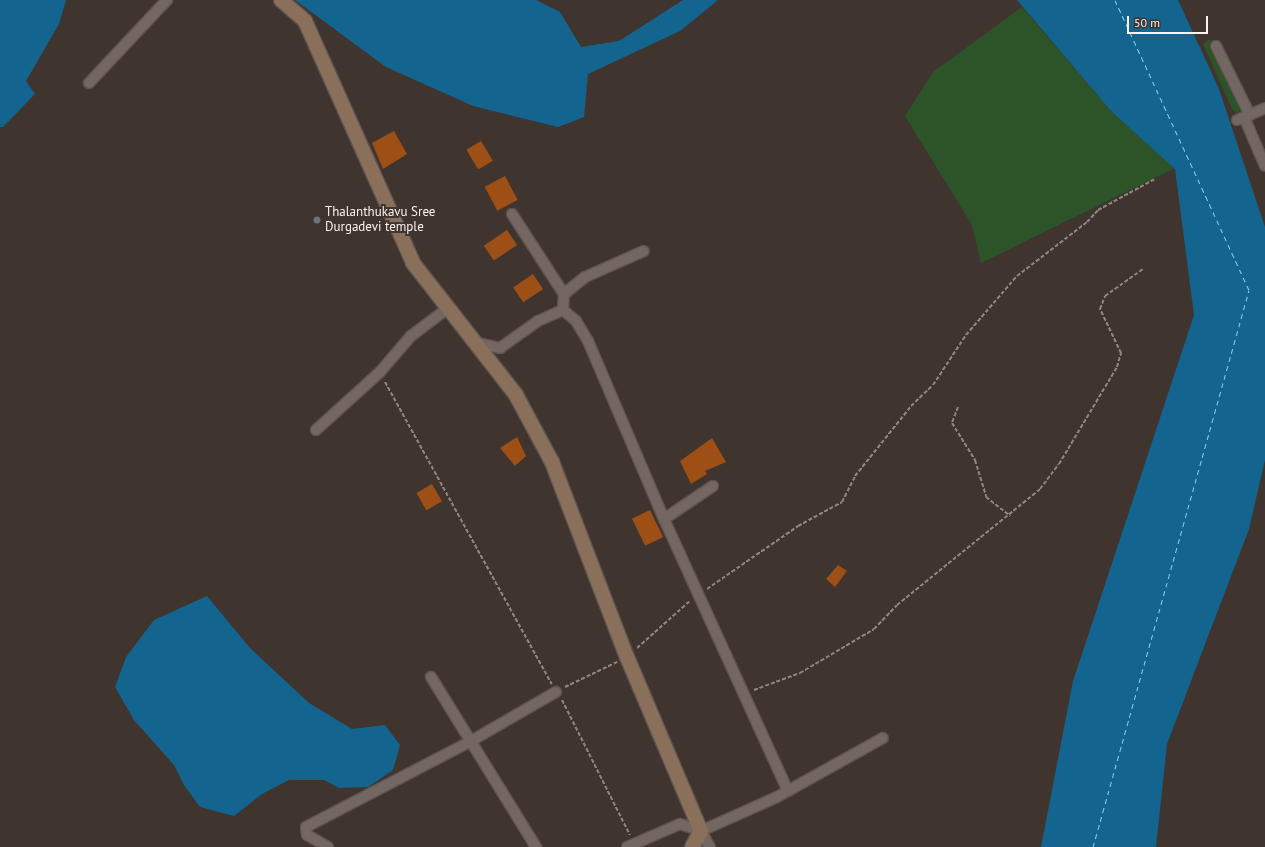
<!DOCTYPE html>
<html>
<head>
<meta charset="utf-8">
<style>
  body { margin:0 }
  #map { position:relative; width:1265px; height:847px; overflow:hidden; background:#40342f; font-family:"PT Sans",sans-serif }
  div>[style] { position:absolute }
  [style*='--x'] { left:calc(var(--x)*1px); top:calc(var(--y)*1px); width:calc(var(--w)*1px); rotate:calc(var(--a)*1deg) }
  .green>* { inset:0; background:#2c5428 }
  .water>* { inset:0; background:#13648e }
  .ferry>* { height:1px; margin-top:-0.5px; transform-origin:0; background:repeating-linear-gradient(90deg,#8acdf9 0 5px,transparent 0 9px) }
  .building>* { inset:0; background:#9d4f15; transform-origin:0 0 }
  .path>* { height:2px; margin-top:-1px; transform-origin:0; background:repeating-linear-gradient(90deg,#918682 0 4px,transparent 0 6px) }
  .roads { filter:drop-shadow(1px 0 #5e534f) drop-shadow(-1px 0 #5e534f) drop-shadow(0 1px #5e534f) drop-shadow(0 -1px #5e534f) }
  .street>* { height:10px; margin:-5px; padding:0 5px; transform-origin:5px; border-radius:5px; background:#746661 }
  .secondary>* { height:14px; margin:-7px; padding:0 7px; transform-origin:7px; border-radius:7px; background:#8a705b }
  .dots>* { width:11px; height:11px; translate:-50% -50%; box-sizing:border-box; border:2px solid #40342f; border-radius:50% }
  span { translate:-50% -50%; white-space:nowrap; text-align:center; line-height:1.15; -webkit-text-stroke:4px #40342f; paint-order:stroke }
  .poi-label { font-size:13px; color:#faf2ee }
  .left { translate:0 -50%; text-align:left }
  .scale { position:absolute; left:1127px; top:16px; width:81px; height:18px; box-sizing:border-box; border:2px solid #faf2ee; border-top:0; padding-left:5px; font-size:12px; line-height:14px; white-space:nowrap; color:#faf2ee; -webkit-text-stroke:3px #40342f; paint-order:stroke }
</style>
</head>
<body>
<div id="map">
  <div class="green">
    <div style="clip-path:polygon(1022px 7px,1111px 111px,1175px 168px,981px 263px,972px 225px,905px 116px,933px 72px)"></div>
    <div style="clip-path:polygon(1210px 39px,1217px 52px,1243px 110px,1235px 113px,1232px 109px,1203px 44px)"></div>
  </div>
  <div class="water">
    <div style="clip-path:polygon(0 0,66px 0,59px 24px,26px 81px,35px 94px,3px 127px,0 127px)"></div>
    <div style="clip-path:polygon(295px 0,536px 0,560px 12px,581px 47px,619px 41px,683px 0,718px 0,680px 31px,588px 74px,584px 117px,558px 127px,473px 106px,386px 67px)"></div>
    <div style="clip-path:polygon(1017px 0,1178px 0,1219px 89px,1265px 227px,1265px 460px,1249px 529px,1167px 744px,1156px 847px,1041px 847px,1073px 681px,1194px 315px,1175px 169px,1111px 111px)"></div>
    <div style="clip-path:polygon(207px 596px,250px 648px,309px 703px,352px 729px,385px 725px,400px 745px,393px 770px,368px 787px,339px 788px,324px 780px,289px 780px,262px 794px,234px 816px,200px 807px,184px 785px,174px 765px,134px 720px,115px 687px,126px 657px,154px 620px)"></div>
  </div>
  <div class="ferry">
    <div style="--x:1093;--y:847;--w:578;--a:-74.35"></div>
    <div style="--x:1249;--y:290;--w:319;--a:-114.8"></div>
  </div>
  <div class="building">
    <div style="clip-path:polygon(394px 131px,407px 154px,383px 169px,372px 143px)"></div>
    <div style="left:481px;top:141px;width:23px;height:17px;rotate:59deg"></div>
    <div style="left:505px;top:176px;width:27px;height:23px;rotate:62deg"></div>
    <div style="left:507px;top:230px;width:18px;height:28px;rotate:56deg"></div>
    <div style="left:533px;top:274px;width:18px;height:24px;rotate:56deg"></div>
    <div style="clip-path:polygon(517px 437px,526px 456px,515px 466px,500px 448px)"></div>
    <div style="clip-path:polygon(712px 438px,726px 462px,705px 471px,707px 474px,691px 484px,680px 461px)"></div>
    <div style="left:432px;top:484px;width:20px;height:18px;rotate:60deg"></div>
    <div style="left:650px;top:510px;width:30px;height:20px;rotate:64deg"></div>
    <div style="clip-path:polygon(838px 565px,847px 571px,835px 587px,826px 579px)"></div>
  </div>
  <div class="path">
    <div style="--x:385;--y:382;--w:345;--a:61.1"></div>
    <div style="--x:958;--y:407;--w:17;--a:111"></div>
    <div style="--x:952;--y:423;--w:44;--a:58.1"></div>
    <div style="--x:975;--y:460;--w:39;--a:73"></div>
    <div style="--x:986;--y:497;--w:31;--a:38"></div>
    <div style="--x:707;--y:589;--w:111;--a:-34.7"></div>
    <div style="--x:798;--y:526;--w:50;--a:-28.6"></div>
    <div style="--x:842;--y:502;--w:29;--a:-63"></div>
    <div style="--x:855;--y:476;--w:90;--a:-51.3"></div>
    <div style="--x:911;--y:406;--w:30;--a:-44"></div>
    <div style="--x:933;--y:385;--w:60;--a:-56.6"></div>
    <div style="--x:966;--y:335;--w:78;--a:-49.2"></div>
    <div style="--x:1017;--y:276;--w:88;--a:-37.6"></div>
    <div style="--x:1087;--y:222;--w:16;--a:-47"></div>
    <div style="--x:1098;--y:210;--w:65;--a:-28.5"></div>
    <div style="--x:637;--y:648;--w:71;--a:-41.6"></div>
    <div style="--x:565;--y:687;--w:58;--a:-25.7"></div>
    <div style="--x:754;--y:690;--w:49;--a:-20.3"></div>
    <div style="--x:800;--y:673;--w:86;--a:-30.7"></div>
    <div style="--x:874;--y:629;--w:33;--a:-46"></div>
    <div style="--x:897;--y:605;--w:184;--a:-39"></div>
    <div style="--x:1040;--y:489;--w:31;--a:-53"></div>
    <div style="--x:1059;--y:464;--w:113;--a:-59.1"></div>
    <div style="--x:1117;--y:367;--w:15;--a:-74"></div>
    <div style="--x:1121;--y:353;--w:49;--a:-115.5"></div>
    <div style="--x:1100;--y:309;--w:14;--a:-69"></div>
    <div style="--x:1105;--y:296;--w:47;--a:-35.4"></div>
    <div style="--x:562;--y:700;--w:151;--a:63.3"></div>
  </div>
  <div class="roads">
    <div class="street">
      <div style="--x:1216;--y:46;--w:77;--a:63.8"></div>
      <div style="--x:89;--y:83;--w:114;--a:-46.8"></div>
      <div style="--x:1244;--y:117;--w:53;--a:66.8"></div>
      <div style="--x:1237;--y:120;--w:30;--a:-23"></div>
      <div style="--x:512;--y:214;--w:95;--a:57"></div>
      <div style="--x:564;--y:294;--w:16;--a:94"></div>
      <div style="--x:564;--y:294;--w:27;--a:-39"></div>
      <div style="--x:585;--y:277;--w:64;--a:-23.8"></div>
      <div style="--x:474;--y:342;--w:27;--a:13"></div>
      <div style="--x:500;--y:348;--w:47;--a:-35.4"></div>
      <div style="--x:538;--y:321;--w:27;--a:-24"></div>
      <div style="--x:563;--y:310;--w:17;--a:40"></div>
      <div style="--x:576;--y:321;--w:23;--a:59"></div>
      <div style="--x:588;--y:341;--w:194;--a:66.9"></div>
      <div style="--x:664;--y:519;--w:299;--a:65.5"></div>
      <div style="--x:316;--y:430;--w:86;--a:-42.2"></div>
      <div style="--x:380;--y:372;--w:48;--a:-49.3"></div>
      <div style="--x:411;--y:336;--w:46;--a:-37.1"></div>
      <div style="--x:664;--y:519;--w:59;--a:-34"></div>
      <div style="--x:431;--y:677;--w:200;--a:58.3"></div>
      <div style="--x:701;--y:831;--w:83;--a:-24.1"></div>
      <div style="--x:777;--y:797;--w:121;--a:-29.1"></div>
      <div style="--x:328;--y:847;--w:24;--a:-150"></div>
      <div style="--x:307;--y:835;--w:8;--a:-97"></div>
      <div style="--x:306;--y:827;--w:186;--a:-27.5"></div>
      <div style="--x:471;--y:741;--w:98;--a:-30"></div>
      <div style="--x:627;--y:847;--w:58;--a:-23.5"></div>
      <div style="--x:680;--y:824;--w:22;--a:18"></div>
      <div style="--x:701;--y:831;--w:18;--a:61"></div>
    </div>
    <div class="secondary">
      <div style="--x:281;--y:0;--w:32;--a:41"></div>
      <div style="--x:305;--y:21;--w:265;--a:65.9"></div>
      <div style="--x:413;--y:263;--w:167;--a:52"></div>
      <div style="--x:516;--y:395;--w:76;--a:61.8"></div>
      <div style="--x:552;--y:462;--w:209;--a:69"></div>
      <div style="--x:627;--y:657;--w:189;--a:67"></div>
      <div style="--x:701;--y:831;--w:18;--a:119"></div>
    </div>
  </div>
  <div class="dots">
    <div style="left:317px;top:220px;background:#6b7280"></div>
  </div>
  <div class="poi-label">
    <span class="left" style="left:325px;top:220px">Thalanthukavu Sree<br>Durgadevi temple</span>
  </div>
  <div class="scale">50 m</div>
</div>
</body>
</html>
